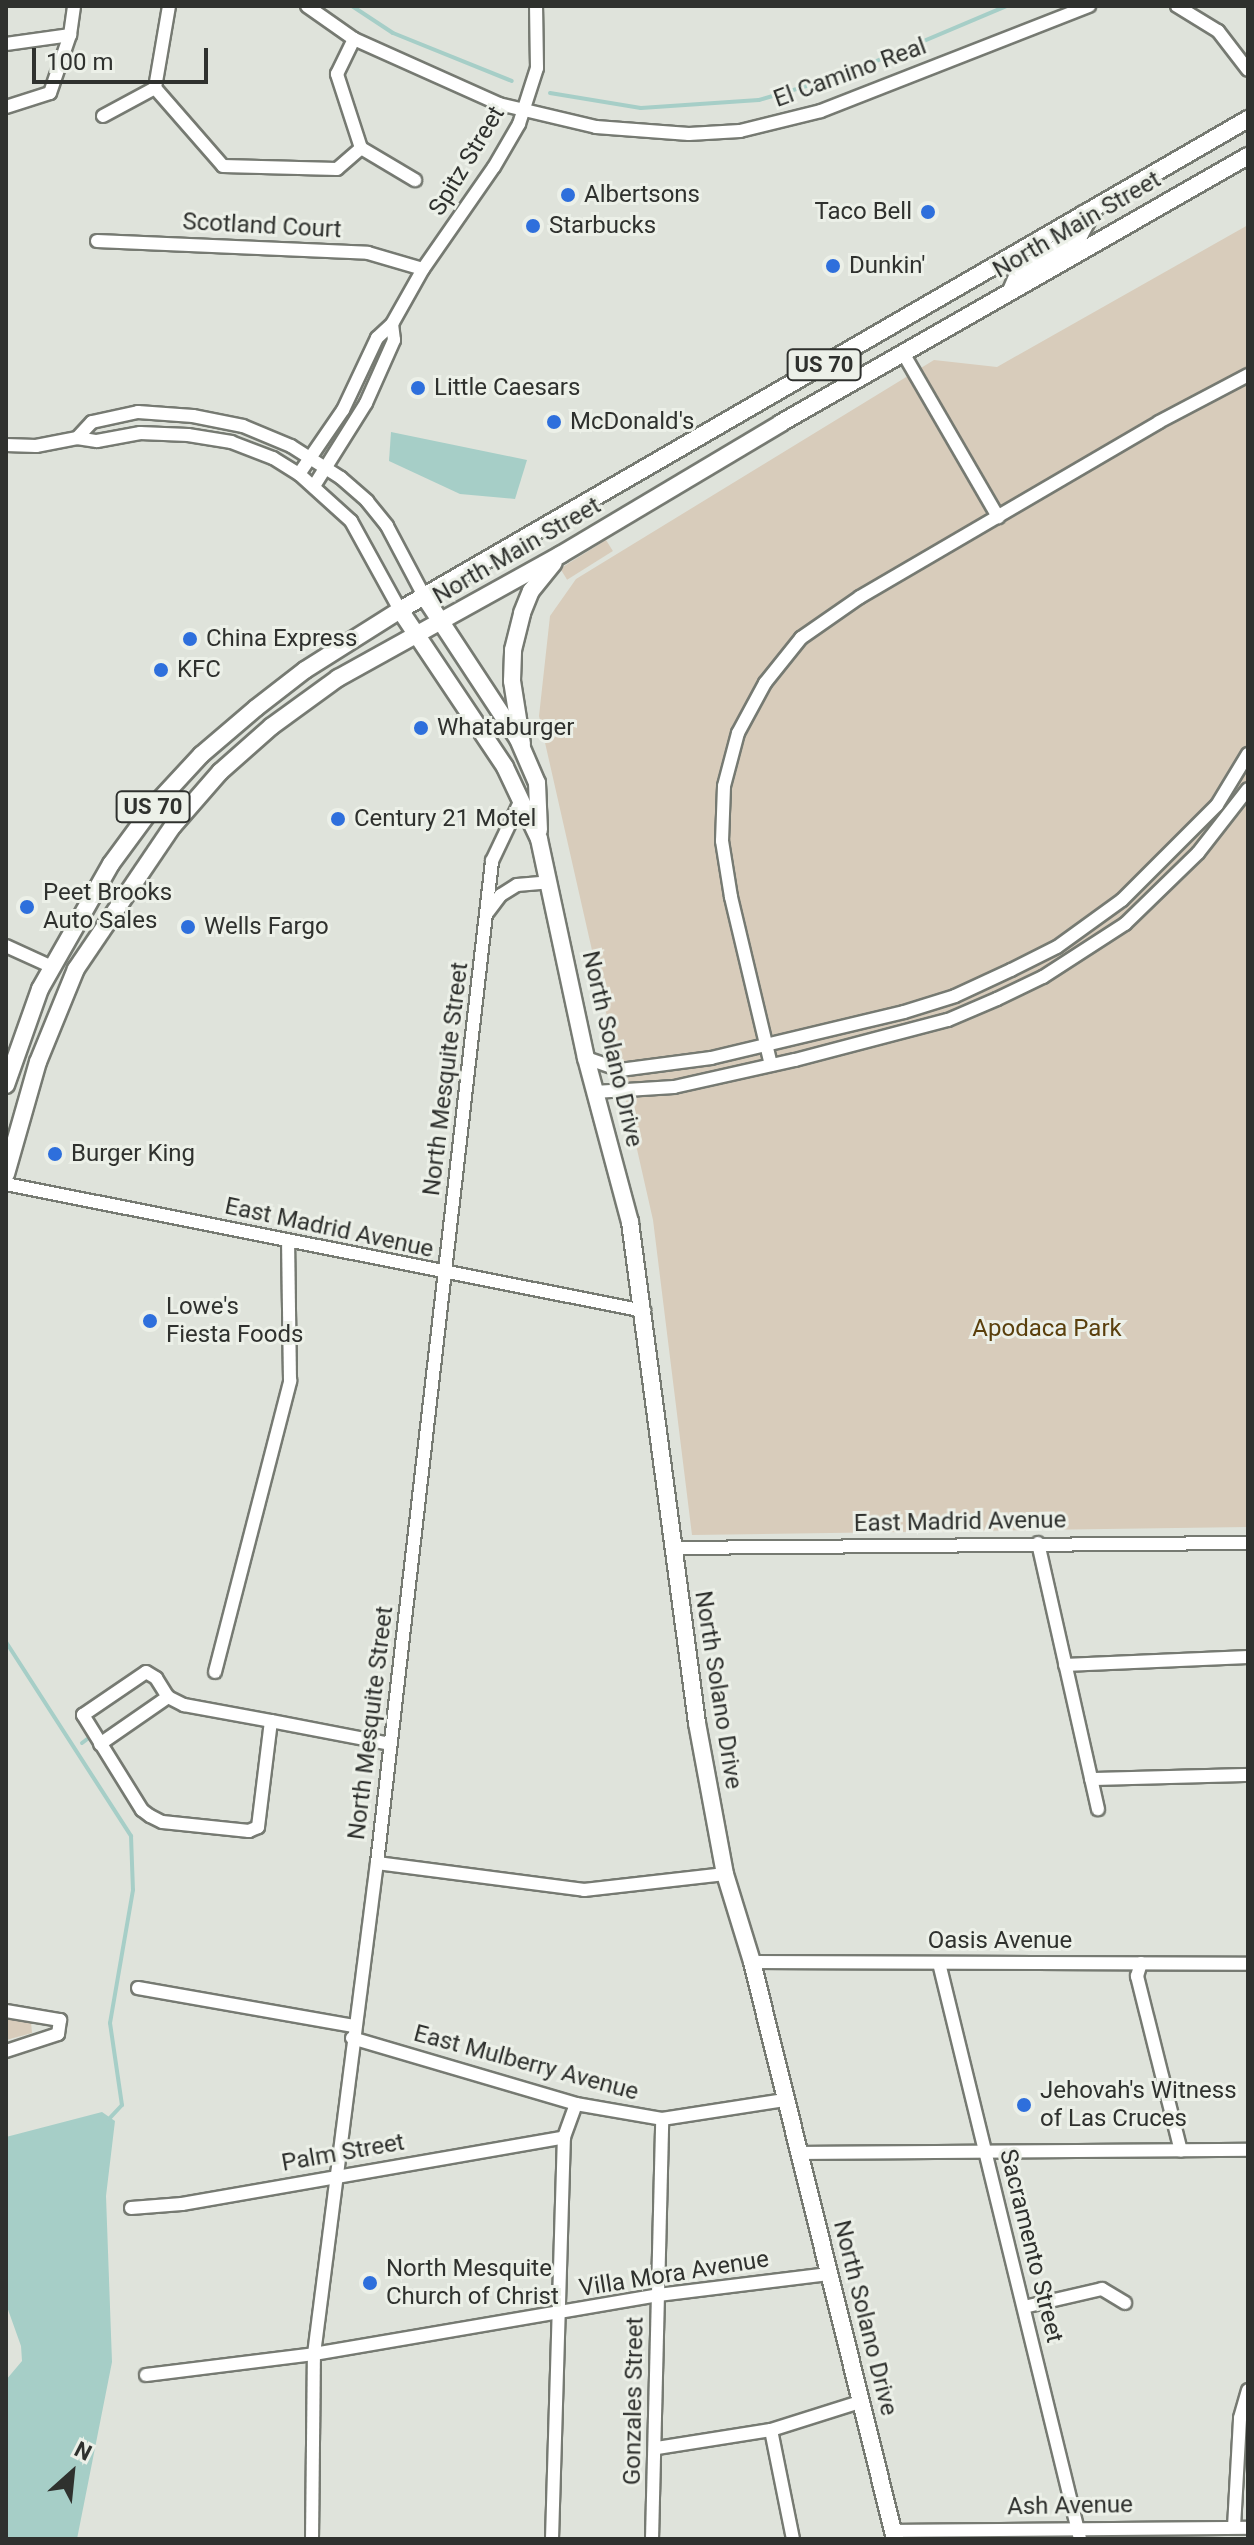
<!DOCTYPE html>
<html>
<head>
<meta charset="utf-8">
<style>
  body { margin:0 }
  #map { position:relative; width:1254px; height:2545px; overflow:hidden; background:#dfe3db; font-family:Roboto,sans-serif }
  div>[style] { position:absolute }
  [style*='--x'] { left:calc(var(--x)*1px); top:calc(var(--y)*1px); width:calc(var(--w)*1px); rotate:calc(var(--a)*1deg) }
  .green>* { inset:0; background:#d8ccbb; transform-origin:0 0 }
  .water>* { inset:0; background:#a6cec7 }
  .stream>* { height:4px; margin:-2px; padding:0 2px; transform-origin:2px; border-radius:2px; background:#a6cec7 }
  .roads { filter:drop-shadow(2px 0 #767a72) drop-shadow(-2px 0 #767a72) drop-shadow(0 2px #767a72) drop-shadow(0 -2px #767a72) }
  .minor>* { height:12px; margin:-6px; padding:0 6px; transform-origin:6px; border-radius:6px; background:#fff }
  .major>* { height:16px; margin:-8px; padding:0 8px; transform-origin:8px; border-radius:8px; background:#fff }
  .dots>* { width:22px; height:22px; translate:-50% -50%; box-sizing:border-box; border:4px solid #ecf0e8; border-radius:50% }
  span { translate:-50% -50%; white-space:nowrap; text-align:center; line-height:1.15; -webkit-text-stroke:6px #ecf0e8; paint-order:stroke }
  .shield-label span { padding:2px 6px; background:#ecf0e8; border:2px solid; border-radius:6px; -webkit-text-stroke-width:0 }
  .shield-label { font-size:22px; color:#2f312e; font-weight:700 }
  .street-label { font-size:24px; color:#2f312e }
  .poi-label { font-size:24px; color:#2f312e }
  .left { translate:0 -50%; text-align:left }
  .right { translate:-100% -50%; text-align:right }
  .park-label { font-size:24px; color:#5a3f0c }
  .frame { position:absolute; inset:0; border:8px solid #2f312e; pointer-events:none }
  .north { position:absolute; left:32px; top:2433px; width:80px; height:80px; -webkit-text-stroke:6px #ecf0e8; paint-order:stroke; rotate:27deg; font-size:22px; font-weight:700; line-height:32px; text-align:center; color:#2f312e }
  .north::after { content:''; display:block; margin:auto; width:28px; height:36px; background:#2f312e; clip-path:polygon(50% 0,100% 100%,50% 72%,0 100%) }
  .scale { position:absolute; left:32px; top:48px; width:176px; height:36px; box-sizing:border-box; border:4px solid #2f312e; border-top:0; padding-left:10px; font-size:24px; line-height:28px; white-space:nowrap; color:#2f312e; -webkit-text-stroke:6px #ecf0e8; paint-order:stroke }
</style>
</head>
<body>
<div id="map">
  <div class="green">
    <div style="clip-path:polygon(1248px 225px,1248px 1527px,692px 1535px,653px 1220px,539px 716px,550px 616px,576px 579px,934px 360px,997px 367px)"></div>
    <div style="left:606px;top:540px;width:13px;height:54px;rotate:58deg"></div>
    <div style="clip-path:polygon(6px 2018px,31px 2022px,32px 2033px,6px 2040px)"></div>
  </div>
  <div class="water">
    <div style="clip-path:polygon(391px 432px,527px 460px,515px 499px,460px 494px,389px 461px)"></div>
    <div style="clip-path:polygon(102px 2112px,115px 2121px,106px 2196px,112px 2362px,77px 2539px,6px 2539px,6px 2380px,22px 2361px,21px 2346px,6px 2304px,6px 2137px)"></div>
  </div>
  <div class="stream">
    <div style="--x:352;--y:6;--w:49;--a:33.4"></div>
    <div style="--x:393;--y:33;--w:128;--a:22"></div>
    <div style="--x:550;--y:93;--w:92;--a:9.4"></div>
    <div style="--x:641;--y:108;--w:118;--a:-3.9"></div>
    <div style="--x:759;--y:100;--w:85;--a:-16.3"></div>
    <div style="--x:841;--y:76;--w:180;--a:-22.9"></div>
    <div style="--x:6;--y:1642;--w:231;--a:57.2"></div>
    <div style="--x:131;--y:1836;--w:54;--a:87.9"></div>
    <div style="--x:133;--y:1890;--w:135;--a:99.8"></div>
    <div style="--x:110;--y:2023;--w:83;--a:81.7"></div>
    <div style="--x:122;--y:2105;--w:19;--a:133"></div>
    <div style="--x:82;--y:1743;--w:10;--a:-37"></div>
  </div>
  <div class="roads">
    <div class="minor">
      <div style="--x:169;--y:6;--w:83;--a:99.7"></div>
      <div style="--x:155;--y:88;--w:103;--a:48.9"></div>
      <div style="--x:223;--y:166;--w:114;--a:1.5"></div>
      <div style="--x:337;--y:169;--w:32;--a:-41"></div>
      <div style="--x:361;--y:148;--w:78;--a:-108"></div>
      <div style="--x:337;--y:74;--w:39;--a:-64"></div>
      <div style="--x:307;--y:6;--w:57;--a:35.1"></div>
      <div style="--x:354;--y:39;--w:159;--a:24.1"></div>
      <div style="--x:499;--y:104;--w:100;--a:13.3"></div>
      <div style="--x:596;--y:127;--w:93;--a:4.3"></div>
      <div style="--x:689;--y:134;--w:51;--a:-3.4"></div>
      <div style="--x:740;--y:131;--w:83;--a:-13.9"></div>
      <div style="--x:821;--y:111;--w:288;--a:-21.4"></div>
      <div style="--x:1177;--y:6;--w:48;--a:31.4"></div>
      <div style="--x:1218;--y:31;--w:49;--a:52.4"></div>
      <div style="--x:6;--y:44;--w:65;--a:-8"></div>
      <div style="--x:6;--y:107;--w:46;--a:-17.7"></div>
      <div style="--x:50;--y:93;--w:61;--a:-71"></div>
      <div style="--x:70;--y:35;--w:29;--a:-82"></div>
      <div style="--x:103;--y:116;--w:59;--a:-28.3"></div>
      <div style="--x:361;--y:148;--w:63;--a:30.7"></div>
      <div style="--x:97;--y:241;--w:271;--a:2.5"></div>
      <div style="--x:368;--y:253;--w:57;--a:16.2"></div>
      <div style="--x:903;--y:353;--w:190;--a:59.9"></div>
      <div style="--x:77;--y:438;--w:22;--a:-47"></div>
      <div style="--x:92;--y:422;--w:47;--a:-12.3"></div>
      <div style="--x:138;--y:412;--w:55;--a:4.2"></div>
      <div style="--x:193;--y:416;--w:51;--a:11.3"></div>
      <div style="--x:243;--y:426;--w:52;--a:22.6"></div>
      <div style="--x:291;--y:446;--w:59;--a:32.6"></div>
      <div style="--x:341;--y:478;--w:35;--a:41"></div>
      <div style="--x:367;--y:501;--w:32;--a:51"></div>
      <div style="--x:387;--y:526;--w:79;--a:62.1"></div>
      <div style="--x:6;--y:445;--w:30;--a:2"></div>
      <div style="--x:36;--y:446;--w:42;--a:-11"></div>
      <div style="--x:77;--y:438;--w:20;--a:9"></div>
      <div style="--x:97;--y:441;--w:44;--a:-10.5"></div>
      <div style="--x:140;--y:433;--w:48;--a:2.4"></div>
      <div style="--x:188;--y:435;--w:44;--a:9.2"></div>
      <div style="--x:231;--y:442;--w:45;--a:20.9"></div>
      <div style="--x:273;--y:458;--w:31;--a:32"></div>
      <div style="--x:299;--y:474;--w:70;--a:42.1"></div>
      <div style="--x:351;--y:521;--w:102;--a:61.2"></div>
      <div style="--x:299;--y:474;--w:78;--a:-55.5"></div>
      <div style="--x:343;--y:410;--w:80;--a:-64.7"></div>
      <div style="--x:377;--y:338;--w:21;--a:-43"></div>
      <div style="--x:392;--y:324;--w:63;--a:-60.6"></div>
      <div style="--x:423;--y:269;--w:124;--a:-55.2"></div>
      <div style="--x:494;--y:167;--w:50;--a:-59.8"></div>
      <div style="--x:519;--y:124;--w:59;--a:-72.2"></div>
      <div style="--x:537;--y:68;--w:62;--a:-90.9"></div>
      <div style="--x:314;--y:486;--w:98;--a:-57.9"></div>
      <div style="--x:366;--y:403;--w:69;--a:-66"></div>
      <div style="--x:394;--y:340;--w:16;--a:-97"></div>
      <div style="--x:488;--y:912;--w:21;--a:-53"></div>
      <div style="--x:501;--y:895;--w:19;--a:-32"></div>
      <div style="--x:517;--y:885;--w:32;--a:-5"></div>
      <div style="--x:6;--y:946;--w:51;--a:24.5"></div>
      <div style="--x:586;--y:1058;--w:36;--a:19"></div>
      <div style="--x:620;--y:1070;--w:92;--a:-7.5"></div>
      <div style="--x:711;--y:1058;--w:198;--a:-13.4"></div>
      <div style="--x:904;--y:1012;--w:53;--a:-17.4"></div>
      <div style="--x:955;--y:996;--w:62;--a:-24.9"></div>
      <div style="--x:1011;--y:970;--w:51;--a:-26.6"></div>
      <div style="--x:1057;--y:947;--w:80;--a:-35.9"></div>
      <div style="--x:1122;--y:900;--w:134;--a:-45"></div>
      <div style="--x:1217;--y:805;--w:60;--a:-58.7"></div>
      <div style="--x:771;--y:1065;--w:173;--a:-103.4"></div>
      <div style="--x:731;--y:897;--w:57;--a:-99.1"></div>
      <div style="--x:722;--y:841;--w:55;--a:-87.9"></div>
      <div style="--x:724;--y:786;--w:55;--a:-75.2"></div>
      <div style="--x:738;--y:733;--w:57;--a:-61.6"></div>
      <div style="--x:765;--y:683;--w:58;--a:-51.3"></div>
      <div style="--x:801;--y:638;--w:72;--a:-34.8"></div>
      <div style="--x:860;--y:597;--w:346;--a:-30.3"></div>
      <div style="--x:1159;--y:422;--w:101;--a:-27.8"></div>
      <div style="--x:595;--y:1092;--w:79;--a:-3.6"></div>
      <div style="--x:674;--y:1087;--w:124;--a:-12.6"></div>
      <div style="--x:795;--y:1060;--w:158;--a:-14.7"></div>
      <div style="--x:948;--y:1020;--w:53;--a:-23.2"></div>
      <div style="--x:997;--y:999;--w:51;--a:-25.6"></div>
      <div style="--x:1043;--y:977;--w:98;--a:-32.9"></div>
      <div style="--x:1125;--y:924;--w:102;--a:-44.2"></div>
      <div style="--x:1198;--y:853;--w:81;--a:-52"></div>
      <div style="--x:6;--y:1184;--w:651;--a:11.26"></div>
      <div style="--x:1038;--y:1543;--w:273;--a:77.3"></div>
      <div style="--x:672;--y:1548;--w:576;--a:-0.5"></div>
      <div style="--x:1065;--y:1665;--w:183;--a:-2.5"></div>
      <div style="--x:215;--y:1672;--w:301;--a:-75.5"></div>
      <div style="--x:290;--y:1381;--w:139;--a:-90.8"></div>
      <div style="--x:271;--y:1721;--w:107;--a:97"></div>
      <div style="--x:258;--y:1827;--w:10;--a:156"></div>
      <div style="--x:249;--y:1831;--w:87;--a:-174.1"></div>
      <div style="--x:162;--y:1822;--w:13;--a:-153"></div>
      <div style="--x:150;--y:1816;--w:10;--a:-143"></div>
      <div style="--x:142;--y:1810;--w:112;--a:-121.8"></div>
      <div style="--x:83;--y:1715;--w:76;--a:-34.3"></div>
      <div style="--x:146;--y:1672;--w:12;--a:31"></div>
      <div style="--x:156;--y:1678;--w:22;--a:58"></div>
      <div style="--x:168;--y:1697;--w:18;--a:27"></div>
      <div style="--x:184;--y:1705;--w:88;--a:10.4"></div>
      <div style="--x:271;--y:1721;--w:121;--a:10.9"></div>
      <div style="--x:100;--y:1744;--w:83;--a:-34.7"></div>
      <div style="--x:1091;--y:1779;--w:157;--a:-1.5"></div>
      <div style="--x:377;--y:1863;--w:209;--a:7.4"></div>
      <div style="--x:584;--y:1890;--w:142;--a:-6.5"></div>
      <div style="--x:752;--y:1962;--w:496;--a:0.2"></div>
      <div style="--x:939;--y:1963;--w:593;--a:76.24"></div>
      <div style="--x:1141;--y:1963;--w:14;--a:107"></div>
      <div style="--x:1137;--y:1976;--w:180;--a:75.9"></div>
      <div style="--x:138;--y:1988;--w:219;--a:10"></div>
      <div style="--x:6;--y:2011;--w:55;--a:9.5"></div>
      <div style="--x:60;--y:2020;--w:14;--a:98"></div>
      <div style="--x:58;--y:2034;--w:55;--a:161.9"></div>
      <div style="--x:352;--y:2038;--w:234;--a:16.4"></div>
      <div style="--x:576;--y:2104;--w:87;--a:9.9"></div>
      <div style="--x:662;--y:2119;--w:124;--a:-8.8"></div>
      <div style="--x:800;--y:2153;--w:448;--a:-0.4"></div>
      <div style="--x:131;--y:2208;--w:51;--a:-4.5"></div>
      <div style="--x:182;--y:2204;--w:388;--a:-9.9"></div>
      <div style="--x:1024;--y:2307;--w:80;--a:-13"></div>
      <div style="--x:1102;--y:2289;--w:27;--a:31"></div>
      <div style="--x:146;--y:2375;--w:169;--a:-7.1"></div>
      <div style="--x:314;--y:2354;--w:349;--a:-9.7"></div>
      <div style="--x:658;--y:2295;--w:172;--a:-7"></div>
      <div style="--x:771;--y:2430;--w:111;--a:78.6"></div>
      <div style="--x:657;--y:2448;--w:115;--a:-9"></div>
      <div style="--x:771;--y:2430;--w:93;--a:-17.5"></div>
      <div style="--x:1234;--y:2527;--w:109;--a:-86.8"></div>
      <div style="--x:1240;--y:2418;--w:29;--a:-74"></div>
      <div style="--x:893;--y:2531;--w:355;--a:-0.5"></div>
      <div style="--x:312;--y:2539;--w:185;--a:-89.4"></div>
      <div style="--x:314;--y:2354;--w:495;--a:-82.7"></div>
      <div style="--x:377;--y:1863;--w:1009;--a:-83.45"></div>
      <div style="--x:492;--y:861;--w:68;--a:-64.6"></div>
      <div style="--x:552;--y:2539;--w:402;--a:-88.3"></div>
      <div style="--x:564;--y:2137;--w:35;--a:-70"></div>
      <div style="--x:652;--y:2539;--w:420;--a:-88.6"></div>
    </div>
    <div class="major">
      <div style="--x:1011;--y:291;--w:21;--a:-67"></div>
      <div style="--x:1019;--y:272;--w:72;--a:-31.9"></div>
      <div style="--x:1080;--y:234;--w:15;--a:-62"></div>
      <div style="--x:1087;--y:221;--w:8;--a:-113"></div>
      <div style="--x:424;--y:596;--w:171;--a:56.7"></div>
      <div style="--x:518;--y:739;--w:48;--a:66.6"></div>
      <div style="--x:537;--y:783;--w:47;--a:87.6"></div>
      <div style="--x:400;--y:610;--w:189;--a:56.2"></div>
      <div style="--x:505;--y:767;--w:80;--a:64.7"></div>
      <div style="--x:539;--y:839;--w:224;--a:77.9"></div>
      <div style="--x:586;--y:1058;--w:170;--a:75"></div>
      <div style="--x:630;--y:1222;--w:505;--a:82.38"></div>
      <div style="--x:697;--y:1723;--w:154;--a:79.5"></div>
      <div style="--x:725;--y:1874;--w:92;--a:72.9"></div>
      <div style="--x:752;--y:1962;--w:594;--a:76.08"></div>
      <div style="--x:522;--y:744;--w:64;--a:-99"></div>
      <div style="--x:512;--y:681;--w:31;--a:-88"></div>
      <div style="--x:513;--y:650;--w:38;--a:-76"></div>
      <div style="--x:522;--y:613;--w:24;--a:-68"></div>
      <div style="--x:531;--y:591;--w:36;--a:-51"></div>
      <div style="--x:6;--y:1085;--w:102;--a:-70.5"></div>
      <div style="--x:40;--y:989;--w:144;--a:-60.4"></div>
      <div style="--x:111;--y:864;--w:71;--a:-53.6"></div>
      <div style="--x:153;--y:807;--w:71;--a:-47.3"></div>
      <div style="--x:201;--y:755;--w:72;--a:-40.5"></div>
      <div style="--x:256;--y:708;--w:62;--a:-37.8"></div>
      <div style="--x:305;--y:670;--w:112;--a:-32.3"></div>
      <div style="--x:400;--y:610;--w:980;--a:-30.07"></div>
      <div style="--x:6;--y:1174;--w:116;--a:-74.1"></div>
      <div style="--x:38;--y:1062;--w:100;--a:-67.8"></div>
      <div style="--x:76;--y:969;--w:173;--a:-55.9"></div>
      <div style="--x:173;--y:826;--w:72;--a:-49"></div>
      <div style="--x:220;--y:772;--w:69;--a:-41.5"></div>
      <div style="--x:272;--y:726;--w:82;--a:-36"></div>
      <div style="--x:338;--y:678;--w:254;--a:-29"></div>
      <div style="--x:560;--y:555;--w:257;--a:-30.8"></div>
      <div style="--x:781;--y:423;--w:538;--a:-29.76"></div>
    </div>
  </div>
  <div class="dots">
    <div style="left:568px;top:195px;background:#2e6fdc"></div>
    <div style="left:928px;top:212px;background:#2e6fdc"></div>
    <div style="left:533px;top:226px;background:#2e6fdc"></div>
    <div style="left:833px;top:266px;background:#2e6fdc"></div>
    <div style="left:418px;top:388px;background:#2e6fdc"></div>
    <div style="left:554px;top:422px;background:#2e6fdc"></div>
    <div style="left:190px;top:639px;background:#2e6fdc"></div>
    <div style="left:161px;top:670px;background:#2e6fdc"></div>
    <div style="left:421px;top:728px;background:#2e6fdc"></div>
    <div style="left:338px;top:819px;background:#2e6fdc"></div>
    <div style="left:27px;top:907px;background:#2e6fdc"></div>
    <div style="left:188px;top:927px;background:#2e6fdc"></div>
    <div style="left:55px;top:1154px;background:#2e6fdc"></div>
    <div style="left:150px;top:1321px;background:#2e6fdc"></div>
    <div style="left:1024px;top:2105px;background:#2e6fdc"></div>
    <div style="left:370px;top:2283px;background:#2e6fdc"></div>
  </div>
  <div class="shield-label">
    <span style="left:824px;top:365px">US 70</span>
    <span style="left:153px;top:807px">US 70</span>
  </div>
  <div class="street-label">
    <span style="left:850px;top:73px;rotate:-20deg">El Camino Real</span>
    <span style="left:467px;top:161px;rotate:-59deg">Spitz Street</span>
    <span style="left:1077px;top:225px;rotate:-30deg">North Main Street</span>
    <span style="left:262px;top:226px;rotate:3deg">Scotland Court</span>
    <span style="left:517px;top:551px;rotate:-30deg">North Main Street</span>
    <span style="left:612px;top:1049px;rotate:77deg">North Solano Drive</span>
    <span style="left:446px;top:1079px;rotate:-83deg">North Mesquite Street</span>
    <span style="left:329px;top:1228px;rotate:12deg">East Madrid Avenue</span>
    <span style="left:960px;top:1522px;rotate:-1deg">East Madrid Avenue</span>
    <span style="left:718px;top:1690px;rotate:81deg">North Solano Drive</span>
    <span style="left:371px;top:1723px;rotate:-83deg">North Mesquite Street</span>
    <span style="left:1000px;top:1941px">Oasis Avenue</span>
    <span style="left:526px;top:2063px;rotate:15deg">East Mulberry Avenue</span>
    <span style="left:343px;top:2153px;rotate:-10deg">Palm Street</span>
    <span style="left:1031px;top:2246px;rotate:76deg">Sacramento Street</span>
    <span style="left:674px;top:2274px;rotate:-9deg">Villa Mora Avenue</span>
    <span style="left:865px;top:2318px;rotate:76deg">North Solano Drive</span>
    <span style="left:634px;top:2401px;rotate:-89deg">Gonzales Street</span>
    <span style="left:1070px;top:2506px;rotate:-1deg">Ash Avenue</span>
  </div>
  <div class="poi-label">
    <span class="left" style="left:584px;top:195px">Albertsons</span>
    <span class="right" style="left:912px;top:212px">Taco Bell</span>
    <span class="left" style="left:549px;top:226px">Starbucks</span>
    <span class="left" style="left:849px;top:266px">Dunkin'</span>
    <span class="left" style="left:434px;top:388px">Little Caesars</span>
    <span class="left" style="left:570px;top:422px">McDonald's</span>
    <span class="left" style="left:206px;top:639px">China Express</span>
    <span class="left" style="left:177px;top:670px">KFC</span>
    <span class="left" style="left:437px;top:728px">Whataburger</span>
    <span class="left" style="left:354px;top:819px">Century 21 Motel</span>
    <span class="left" style="left:43px;top:907px">Peet Brooks<br>Auto Sales</span>
    <span class="left" style="left:204px;top:927px">Wells Fargo</span>
    <span class="left" style="left:71px;top:1154px">Burger King</span>
    <span class="left" style="left:166px;top:1321px">Lowe's<br>Fiesta Foods</span>
    <span class="left" style="left:1040px;top:2105px">Jehovah's Witness<br>of Las Cruces</span>
    <span class="left" style="left:386px;top:2283px">North Mesquite<br>Church of Christ</span>
  </div>
  <div class="park-label">
    <span style="left:1047px;top:1329px">Apodaca Park</span>
  </div>
  <div class="frame"></div>
  <div class="north">N</div>
  <div class="scale">100 m</div>
</div>
</body>
</html>
